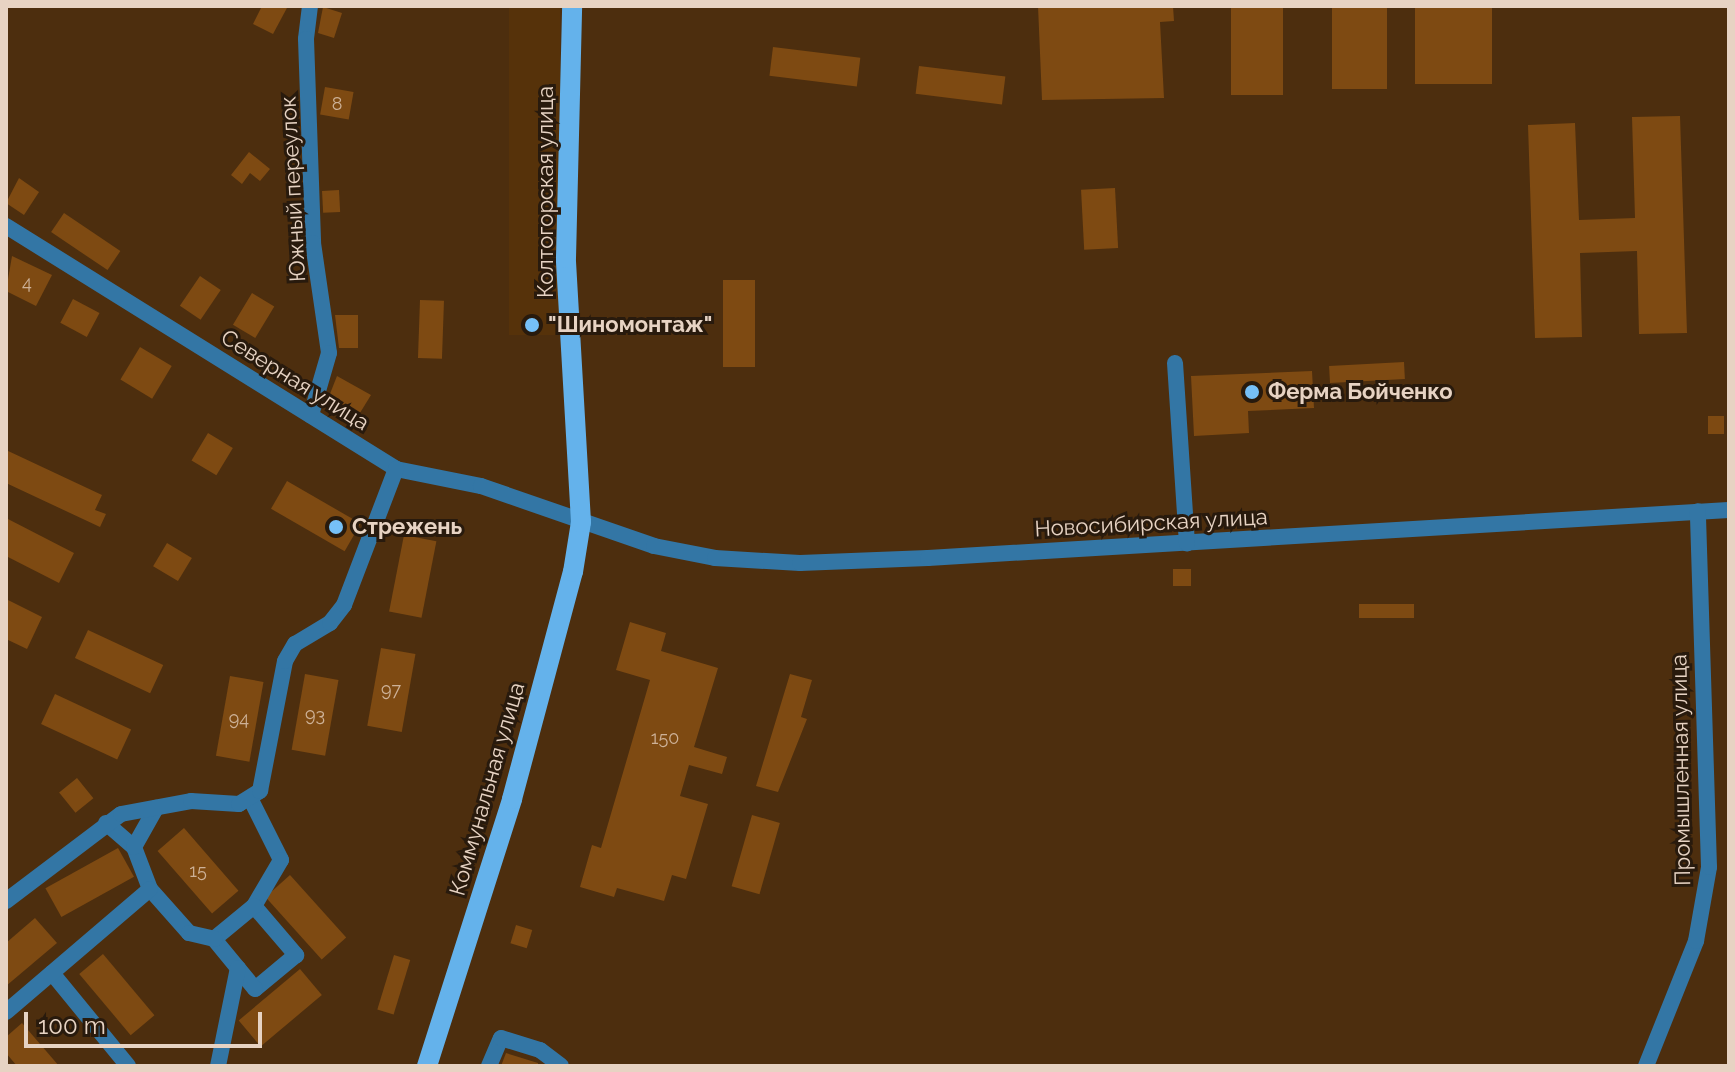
<!DOCTYPE html>
<html>
<head>
<meta charset="utf-8">
<style>
  body { margin:0 }
  #map { position:relative; width:1735px; height:1072px; overflow:hidden; background:#4d2e0e; font-family:Raleway,sans-serif }
  div>[style] { position:absolute }
  [style*='--x'] { left:calc(var(--x)*1px); top:calc(var(--y)*1px); width:calc(var(--w)*1px); rotate:calc(var(--a)*1deg) }
  .built>* { inset:0; background:#56320a; transform-origin:0 0 }
  .building>* { inset:0; background:#7e4a12; transform-origin:0 0 }
  .minor>* { height:16px; margin:-8px; padding:0 8px; transform-origin:8px; border-radius:8px; background:#3376a5 }
  .major>* { height:20px; margin:-10px; padding:0 10px; transform-origin:10px; border-radius:10px; background:#64b2eb }
  .dots>* { width:22px; height:22px; translate:-50% -50%; box-sizing:border-box; border:4px solid #281a0d; border-radius:50% }
  span { translate:-50% -50%; white-space:nowrap; text-align:center; line-height:1.15; -webkit-text-stroke:6px #281a0d; paint-order:stroke }
  .number-label { font-size:18px; color:#cdb197 }
  .number-label span { -webkit-text-stroke-width:0 }
  .street-label { font-size:22px; color:#e7d3c3 }
  .poi-label { font-size:22px; color:#e7d3c3; font-weight:700 }
  .left { translate:0 -50%; text-align:left }
  .frame { position:absolute; inset:0; border:8px solid #e7d3c3; pointer-events:none }
  .scale { position:absolute; left:24px; top:1012px; width:238px; height:36px; box-sizing:border-box; border:4px solid #e7d3c3; border-top:0; padding-left:10px; font-size:24px; line-height:28px; white-space:nowrap; color:#e7d3c3; -webkit-text-stroke:6px #281a0d; paint-order:stroke }
</style>
</head>
<body>
<div id="map">
  <div class="built">
    <div style="left:509px;top:6px;width:51px;height:329px"></div>
  </div>
  <div class="building">
    <div style="clip-path:polygon(262px 6px,288px 6px,273px 34px,253px 24px)"></div>
    <div style="clip-path:polygon(1038px 6px,1173px 6px,1174px 21px,1160px 22px,1164px 98px,1042px 100px)"></div>
    <div style="left:1231px;top:6px;width:52px;height:89px"></div>
    <div style="left:1332px;top:6px;width:55px;height:83px"></div>
    <div style="left:1415px;top:6px;width:77px;height:78px"></div>
    <div style="clip-path:polygon(323px 7px,342px 13px,334px 38px,318px 33px)"></div>
    <div style="left:773px;top:47px;width:88px;height:29px;rotate:7deg"></div>
    <div style="left:919px;top:66px;width:87px;height:28px;rotate:7deg"></div>
    <div style="left:325px;top:87px;width:29px;height:28px;rotate:10deg"></div>
    <div style="clip-path:polygon(1680px 116px,1687px 333px,1639px 334px,1637px 251px,1580px 253px,1582px 337px,1535px 338px,1528px 125px,1575px 123px,1579px 220px,1635px 218px,1632px 117px)"></div>
    <div style="clip-path:polygon(249px 152px,270px 169px,260px 181px,250px 173px,242px 184px,231px 175px)"></div>
    <div style="clip-path:polygon(19px 178px,39px 192px,24px 215px,6px 203px)"></div>
    <div style="left:1115px;top:188px;width:60px;height:34px;rotate:87deg"></div>
    <div style="left:339px;top:190px;width:22px;height:17px;rotate:87deg"></div>
    <div style="left:64px;top:213px;width:68px;height:23px;rotate:34deg"></div>
    <div style="clip-path:polygon(12px 256px,52px 275px,36px 306px,6px 291px)"></div>
    <div style="left:200px;top:276px;width:25px;height:36px;rotate:34deg"></div>
    <div style="left:723px;top:280px;width:32px;height:87px"></div>
    <div style="left:252px;top:293px;width:26px;height:37px;rotate:31deg"></div>
    <div style="left:73px;top:299px;width:30px;height:27px;rotate:28deg"></div>
    <div style="left:420px;top:300px;width:24px;height:58px;rotate:2deg"></div>
    <div style="clip-path:polygon(335px 315px,358px 315px,358px 348px,339px 348px)"></div>
    <div style="left:140px;top:347px;width:37px;height:38px;rotate:31deg"></div>
    <div style="left:1404px;top:362px;width:17px;height:75px;rotate:87deg"></div>
    <div style="clip-path:polygon(1312px 371px,1314px 408px,1248px 411px,1249px 433px,1194px 436px,1191px 376px)"></div>
    <div style="clip-path:polygon(337px 376px,371px 395px,355px 421px,326px 404px)"></div>
    <div style="left:1708px;top:416px;width:16px;height:18px"></div>
    <div style="left:208px;top:433px;width:29px;height:32px;rotate:31deg"></div>
    <div style="clip-path:polygon(6px 450px,102px 495px,95px 510px,106px 514px,100px 527px,6px 483px)"></div>
    <div style="left:287px;top:481px;width:85px;height:32px;rotate:30deg"></div>
    <div style="clip-path:polygon(6px 518px,74px 553px,59px 583px,6px 556px)"></div>
    <div style="left:404px;top:535px;width:33px;height:78px;rotate:11deg"></div>
    <div style="left:167px;top:543px;width:29px;height:27px;rotate:31deg"></div>
    <div style="left:1173px;top:569px;width:18px;height:17px"></div>
    <div style="clip-path:polygon(6px 599px,42px 617px,27px 649px,6px 639px)"></div>
    <div style="left:1359px;top:604px;width:55px;height:14px"></div>
    <div style="clip-path:polygon(630px 622px,666px 633px,661px 651px,718px 668px,694px 747px,727px 757px,722px 774px,689px 765px,680px 796px,708px 804px,686px 879px,672px 875px,664px 901px,617px 888px,614px 897px,580px 887px,592px 845px,601px 848px,650px 680px,616px 670px)"></div>
    <div style="left:88px;top:630px;width:83px;height:31px;rotate:25deg"></div>
    <div style="left:381px;top:648px;width:35px;height:79px;rotate:10deg"></div>
    <div style="left:305px;top:674px;width:34px;height:77px;rotate:10deg"></div>
    <div style="clip-path:polygon(790px 674px,812px 680px,801px 717px,807px 719px,778px 792px,756px 786px)"></div>
    <div style="left:230px;top:676px;width:34px;height:81px;rotate:10deg"></div>
    <div style="left:55px;top:694px;width:84px;height:33px;rotate:25deg"></div>
    <div style="left:77px;top:778px;width:26px;height:23px;rotate:51deg"></div>
    <div style="left:752px;top:815px;width:29px;height:74px;rotate:16deg"></div>
    <div style="left:184px;top:828px;width:83px;height:35px;rotate:49deg"></div>
    <div style="left:118px;top:848px;width:33px;height:83px;rotate:61deg"></div>
    <div style="left:290px;top:875px;width:84px;height:33px;rotate:48deg"></div>
    <div style="clip-path:polygon(35px 918px,57px 943px,6px 986px,6px 943px)"></div>
    <div style="left:516px;top:925px;width:17px;height:19px;rotate:17deg"></div>
    <div style="left:103px;top:954px;width:80px;height:31px;rotate:50deg"></div>
    <div style="left:394px;top:955px;width:17px;height:57px;rotate:17deg"></div>
    <div style="left:300px;top:969px;width:34px;height:80px;rotate:50deg"></div>
    <div style="clip-path:polygon(22px 1023px,59px 1066px,17px 1066px,6px 1053px,6px 1037px)"></div>
    <div style="clip-path:polygon(506px 1053px,538px 1063px,538px 1066px,501px 1066px)"></div>
  </div>
  <div class="minor">
    <div style="--x:310;--y:6;--w:33;--a:97"></div>
    <div style="--x:306;--y:39;--w:204;--a:88"></div>
    <div style="--x:313;--y:243;--w:111;--a:81.7"></div>
    <div style="--x:329;--y:353;--w:65;--a:106.2"></div>
    <div style="--x:6;--y:226;--w:460;--a:31.9"></div>
    <div style="--x:396;--y:469;--w:87;--a:11.3"></div>
    <div style="--x:481;--y:486;--w:183;--a:19.1"></div>
    <div style="--x:654;--y:546;--w:62;--a:11.1"></div>
    <div style="--x:715;--y:558;--w:85;--a:3.4"></div>
    <div style="--x:800;--y:563;--w:128;--a:-2.2"></div>
    <div style="--x:928;--y:558;--w:802;--a:-3.43"></div>
    <div style="--x:1175;--y:363;--w:181;--a:86.2"></div>
    <div style="--x:251;--y:800;--w:67;--a:63.4"></div>
    <div style="--x:281;--y:860;--w:53;--a:120.4"></div>
    <div style="--x:254;--y:906;--w:65;--a:49.4"></div>
    <div style="--x:296;--y:955;--w:53;--a:140.3"></div>
    <div style="--x:255;--y:989;--w:65;--a:-129.4"></div>
    <div style="--x:214;--y:939;--w:52;--a:-39.5"></div>
    <div style="--x:106;--y:823;--w:37;--a:41"></div>
    <div style="--x:134;--y:847;--w:45;--a:69.1"></div>
    <div style="--x:150;--y:889;--w:59;--a:48.4"></div>
    <div style="--x:189;--y:933;--w:26;--a:13"></div>
    <div style="--x:134;--y:847;--w:45;--a:-60.6"></div>
    <div style="--x:6;--y:901;--w:144;--a:-37.1"></div>
    <div style="--x:121;--y:814;--w:71;--a:-10.5"></div>
    <div style="--x:191;--y:801;--w:48;--a:3.6"></div>
    <div style="--x:239;--y:804;--w:25;--a:-32"></div>
    <div style="--x:260;--y:791;--w:132;--a:-79.1"></div>
    <div style="--x:285;--y:661;--w:20;--a:-60"></div>
    <div style="--x:295;--y:644;--w:41;--a:-31"></div>
    <div style="--x:330;--y:623;--w:23;--a:-52"></div>
    <div style="--x:344;--y:605;--w:146;--a:-69.1"></div>
    <div style="--x:52;--y:973;--w:120;--a:50.7"></div>
    <div style="--x:6;--y:1012;--w:189;--a:-40.5"></div>
    <div style="--x:218;--y:1066;--w:100;--a:-78.5"></div>
    <div style="--x:489;--y:1066;--w:30;--a:-67"></div>
    <div style="--x:501;--y:1038;--w:41;--a:17.1"></div>
    <div style="--x:540;--y:1050;--w:26;--a:37"></div>
    <div style="--x:1646;--y:1066;--w:135;--a:-68.2"></div>
    <div style="--x:1696;--y:941;--w:75;--a:-80"></div>
    <div style="--x:1709;--y:867;--w:356;--a:-91.8"></div>
  </div>
  <div class="major">
    <div style="--x:427;--y:1066;--w:280;--a:-72.3"></div>
    <div style="--x:512;--y:799;--w:235;--a:-75"></div>
    <div style="--x:573;--y:572;--w:51;--a:-80.9"></div>
    <div style="--x:581;--y:522;--w:264;--a:-93.3"></div>
    <div style="--x:566;--y:258;--w:252;--a:-88.6"></div>
  </div>
  <div class="dots">
    <div style="left:532px;top:325px;background:#76c0f7"></div>
    <div style="left:1252px;top:392px;background:#76c0f7"></div>
    <div style="left:336px;top:527px;background:#76c0f7"></div>
  </div>
  <div class="number-label">
    <span style="left:337px;top:104px">8</span>
    <span style="left:27px;top:283px">4</span>
    <span style="left:391px;top:690px">97</span>
    <span style="left:315px;top:715px">93</span>
    <span style="left:239px;top:719px">94</span>
    <span style="left:665px;top:738px">150</span>
    <span style="left:198px;top:871px">15</span>
  </div>
  <div class="street-label">
    <span style="left:293px;top:189px;rotate:-93deg">Южный переулок</span>
    <span style="left:546px;top:192px;rotate:-90deg">Колтогорская улица</span>
    <span style="left:295px;top:380px;rotate:32deg">Северная улица</span>
    <span style="left:1151px;top:523px;rotate:-3deg">Новосибирская улица</span>
    <span style="left:1681px;top:770px;rotate:-91deg">Промышленная улица</span>
    <span style="left:487px;top:789px;rotate:-74deg">Коммунальная улица</span>
  </div>
  <div class="poi-label">
    <span class="left" style="left:548px;top:325px">"Шиномонтаж"</span>
    <span class="left" style="left:1268px;top:392px">Ферма Бойченко</span>
    <span class="left" style="left:352px;top:527px">Стрежень</span>
  </div>
  <div class="frame"></div>
  <div class="scale">100 m</div>
</div>
</body>
</html>
